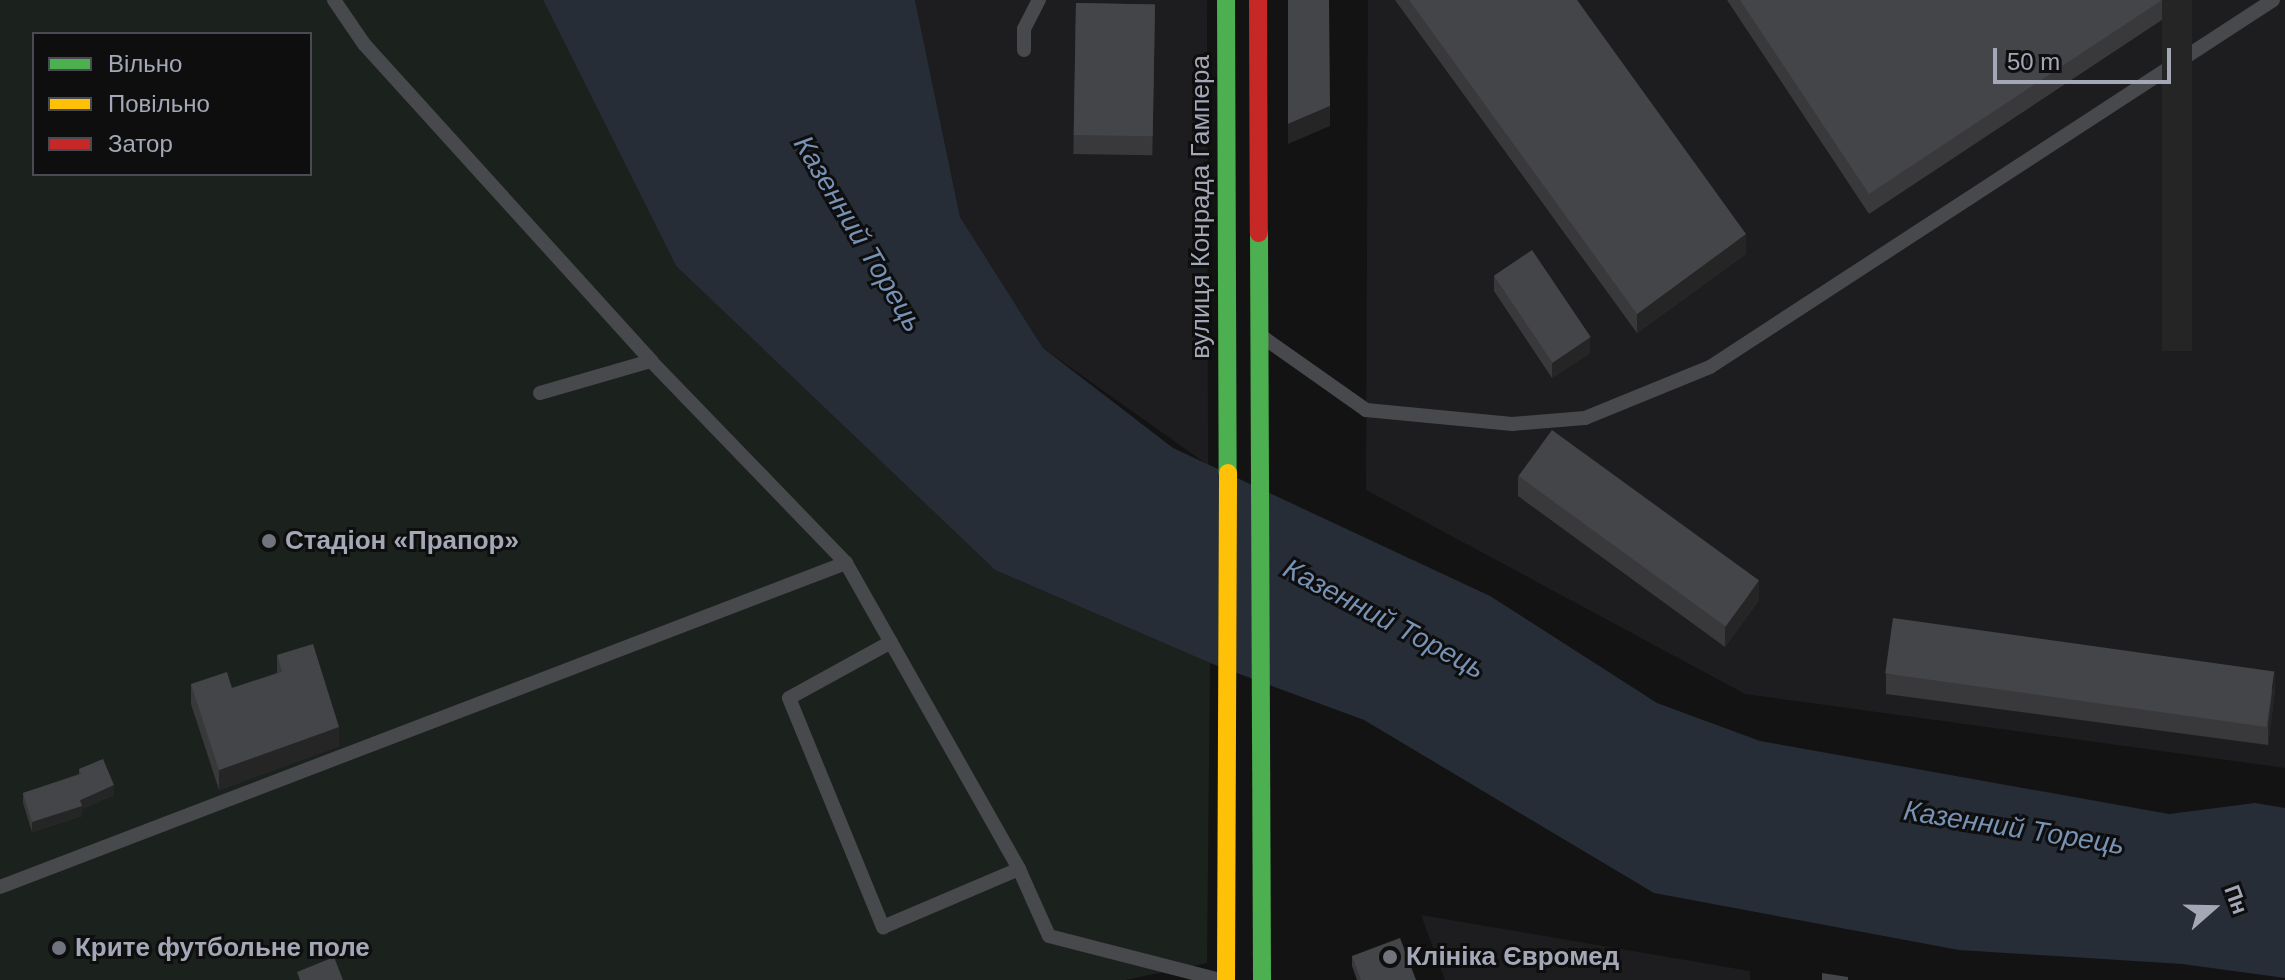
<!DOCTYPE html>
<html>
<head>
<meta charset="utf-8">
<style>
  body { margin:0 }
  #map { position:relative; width:2285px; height:980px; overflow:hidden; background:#131313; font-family:Helvetica,sans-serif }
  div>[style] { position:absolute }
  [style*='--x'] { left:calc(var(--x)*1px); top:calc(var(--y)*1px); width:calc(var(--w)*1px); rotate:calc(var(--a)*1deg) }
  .built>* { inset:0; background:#1d1d1f }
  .green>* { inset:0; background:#1b221d }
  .water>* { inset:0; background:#262d36 }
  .lane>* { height:14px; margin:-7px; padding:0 7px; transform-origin:7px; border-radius:7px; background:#47494c }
  .fast>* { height:18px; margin:-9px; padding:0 9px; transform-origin:9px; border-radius:9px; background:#4caf50 }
  .slow>* { height:18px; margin:-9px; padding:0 9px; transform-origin:9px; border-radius:9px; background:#ffc107 }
  .jam>* { height:18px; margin:-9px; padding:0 9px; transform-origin:9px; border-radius:9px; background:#c62828 }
  .wall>* { inset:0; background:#39393c; transform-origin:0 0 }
  .shaded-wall>* { inset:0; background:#252526; transform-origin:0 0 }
  .building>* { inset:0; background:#444549; transform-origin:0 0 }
  .dots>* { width:22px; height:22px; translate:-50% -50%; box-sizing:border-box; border:4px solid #0e0e0f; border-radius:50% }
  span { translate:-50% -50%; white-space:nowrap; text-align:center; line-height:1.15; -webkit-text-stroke:6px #0e0e0f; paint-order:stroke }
  .street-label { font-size:26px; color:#a3a7b6 }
  .poi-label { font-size:26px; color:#a3a7b6; font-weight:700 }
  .left { translate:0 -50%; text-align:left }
  .water-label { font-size:28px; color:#7792b4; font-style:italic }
  .legend { position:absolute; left:32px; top:32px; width:280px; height:144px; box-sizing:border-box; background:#0e0e0f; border:2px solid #4a4b52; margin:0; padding:10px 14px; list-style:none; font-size:24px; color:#a3a7b6 }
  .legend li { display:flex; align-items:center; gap:16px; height:40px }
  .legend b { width:40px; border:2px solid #4a4b52 }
  .north { position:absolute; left:2173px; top:868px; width:80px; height:80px; -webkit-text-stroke:6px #0e0e0f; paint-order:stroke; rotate:70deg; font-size:22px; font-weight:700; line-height:32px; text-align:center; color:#a3a7b6 }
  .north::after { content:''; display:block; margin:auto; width:28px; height:36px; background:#a3a7b6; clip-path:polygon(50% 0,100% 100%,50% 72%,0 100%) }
  .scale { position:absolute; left:1993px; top:48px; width:178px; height:36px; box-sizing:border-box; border:4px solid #a3a7b6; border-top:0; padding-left:10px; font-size:24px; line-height:28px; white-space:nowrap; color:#a3a7b6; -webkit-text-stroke:6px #0e0e0f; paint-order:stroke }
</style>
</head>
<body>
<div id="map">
  <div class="built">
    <div style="clip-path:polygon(915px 0,1207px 0,1208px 465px,1043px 348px,960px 217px)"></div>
    <div style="clip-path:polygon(1368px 0,2285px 0,2285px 768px,1745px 694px,1366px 490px)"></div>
    <div style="clip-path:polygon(1421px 915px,1750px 971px,1750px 980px,1445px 980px)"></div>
  </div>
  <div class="green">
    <div style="clip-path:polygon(evenodd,0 0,543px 0,676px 266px,995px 570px,1210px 663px,1207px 963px,1125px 980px,0 980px,0 0,34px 34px,310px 34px,310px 174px,34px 174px,34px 34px)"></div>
  </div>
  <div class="water">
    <div style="clip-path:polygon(543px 0,915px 0,960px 217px,1043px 348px,1173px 448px,1490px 596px,1657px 703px,1760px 741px,2169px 814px,2255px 803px,2285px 808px,2285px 978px,2182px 964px,1959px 950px,1654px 893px,1364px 720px,1210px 663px,995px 570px,676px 266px)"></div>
  </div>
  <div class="lane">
    <div style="--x:334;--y:0;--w:53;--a:55.7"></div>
    <div style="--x:364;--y:44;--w:428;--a:47.8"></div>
    <div style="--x:1024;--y:50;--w:21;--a:-90"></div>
    <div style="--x:1024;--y:29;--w:33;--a:-63"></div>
    <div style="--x:1264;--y:338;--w:125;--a:35.2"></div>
    <div style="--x:1366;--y:410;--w:147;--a:5.5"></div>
    <div style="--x:1512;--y:424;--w:73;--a:-4.7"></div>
    <div style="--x:1585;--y:418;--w:135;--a:-22.2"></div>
    <div style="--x:1710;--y:367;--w:672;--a:-33.1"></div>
    <div style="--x:540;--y:393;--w:116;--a:-16.1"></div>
    <div style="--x:651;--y:361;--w:281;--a:46"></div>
    <div style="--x:846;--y:563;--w:352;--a:60.5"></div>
    <div style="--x:1019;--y:869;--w:73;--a:65.9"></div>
    <div style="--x:1049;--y:936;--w:177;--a:14.4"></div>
    <div style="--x:891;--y:642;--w:116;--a:151.2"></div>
    <div style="--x:789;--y:698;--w:248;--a:67.7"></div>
    <div style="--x:883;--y:927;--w:148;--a:-23.1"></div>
    <div style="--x:0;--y:887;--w:906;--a:-20.96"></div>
  </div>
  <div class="fast">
    <div style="--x:1226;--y:0;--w:473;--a:89.8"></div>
    <div style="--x:1259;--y:233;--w:747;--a:89.77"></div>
  </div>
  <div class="slow">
    <div style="--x:1226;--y:980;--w:507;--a:-89.77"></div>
  </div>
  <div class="jam">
    <div style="--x:1258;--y:0;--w:233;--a:89.8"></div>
  </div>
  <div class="wall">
    <div style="clip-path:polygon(1395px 0,1577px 0,1746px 254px,1637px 333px)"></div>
    <div style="clip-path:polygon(1727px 0,2192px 0,1869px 214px)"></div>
    <div style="left:1076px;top:3px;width:79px;height:151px;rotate:1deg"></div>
    <div style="clip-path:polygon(1494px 276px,1590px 353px,1552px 378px,1494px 291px)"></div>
    <div style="clip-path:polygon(1518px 476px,1759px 600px,1725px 647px,1518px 496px)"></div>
    <div style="clip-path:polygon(277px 655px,339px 746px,219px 790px,191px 704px,191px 684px,232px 688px,277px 673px)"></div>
    <div style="clip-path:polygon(1886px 674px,2275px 689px,2268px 745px,1886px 694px)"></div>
    <div style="clip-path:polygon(79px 769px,114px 795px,82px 809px,82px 816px,32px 832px,23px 803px,23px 793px,79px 774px)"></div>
    <div style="clip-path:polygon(1352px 956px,1416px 980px,1357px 980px,1352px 966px)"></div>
  </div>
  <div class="shaded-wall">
    <div style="left:2162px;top:0;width:30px;height:351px"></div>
    <div style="clip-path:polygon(1330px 106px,1330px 126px,1288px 144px,1288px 124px)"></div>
    <div style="clip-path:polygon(1746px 234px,1746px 254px,1637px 333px,1637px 314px)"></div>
    <div style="clip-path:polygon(1590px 337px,1590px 353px,1552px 378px,1552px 363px)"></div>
    <div style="clip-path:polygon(1759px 581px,1759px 600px,1725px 647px,1725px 627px)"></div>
    <div style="clip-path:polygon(2275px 669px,2275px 689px,2268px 745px,2268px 725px)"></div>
    <div style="clip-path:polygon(339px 727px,339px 746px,219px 790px,219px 770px)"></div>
    <div style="clip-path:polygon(114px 785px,114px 795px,82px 809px,82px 816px,32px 832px,32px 822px)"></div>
  </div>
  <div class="building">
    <div style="clip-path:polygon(1288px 0,1329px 0,1330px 106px,1288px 124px)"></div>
    <div style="clip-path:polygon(1409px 0,1577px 0,1746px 234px,1637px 314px)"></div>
    <div style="clip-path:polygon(1740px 0,2162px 0,1869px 194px)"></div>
    <div style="left:1076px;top:3px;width:79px;height:132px;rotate:1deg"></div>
    <div style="left:1532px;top:250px;width:105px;height:46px;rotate:56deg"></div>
    <div style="left:1552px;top:430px;width:256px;height:57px;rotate:36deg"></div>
    <div style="left:1893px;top:618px;width:385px;height:56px;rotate:8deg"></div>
    <div style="clip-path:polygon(313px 644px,339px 727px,219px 770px,191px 684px,227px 672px,232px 688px,282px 672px,277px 655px)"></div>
    <div style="clip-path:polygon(103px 759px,114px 785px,80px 800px,82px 806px,32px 822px,23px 793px,81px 774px,79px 769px)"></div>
    <div style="clip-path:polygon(1400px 938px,1416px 980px,1361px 980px,1352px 956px)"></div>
    <div style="clip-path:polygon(334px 957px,343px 980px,300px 980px,297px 972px)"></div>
    <div style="clip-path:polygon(1822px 973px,1848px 977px,1848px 980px,1822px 980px)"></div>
  </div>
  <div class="dots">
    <div style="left:269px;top:541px;background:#71737d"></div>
    <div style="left:59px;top:948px;background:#71737d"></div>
    <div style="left:1390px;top:957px;background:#71737d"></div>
  </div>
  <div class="street-label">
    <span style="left:1201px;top:207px;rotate:-90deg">вулиця Конрада Гампера</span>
  </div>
  <div class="poi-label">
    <span class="left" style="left:285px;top:541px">Стадіон «Прапор»</span>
    <span class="left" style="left:75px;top:948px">Крите футбольне поле</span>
    <span class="left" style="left:1406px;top:957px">Клініка Євромед</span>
  </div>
  <div class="water-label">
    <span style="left:858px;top:234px;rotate:59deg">Казенний Торець</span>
    <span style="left:1384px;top:619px;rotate:28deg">Казенний Торець</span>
    <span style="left:2014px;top:828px;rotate:9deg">Казенний Торець</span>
  </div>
  <ul class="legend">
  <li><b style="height:10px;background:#4caf50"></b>Вільно</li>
  <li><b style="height:10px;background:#ffc107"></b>Повільно</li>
  <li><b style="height:10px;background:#c62828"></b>Затор</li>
  </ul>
  <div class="north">Пн</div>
  <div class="scale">50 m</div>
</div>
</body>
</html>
